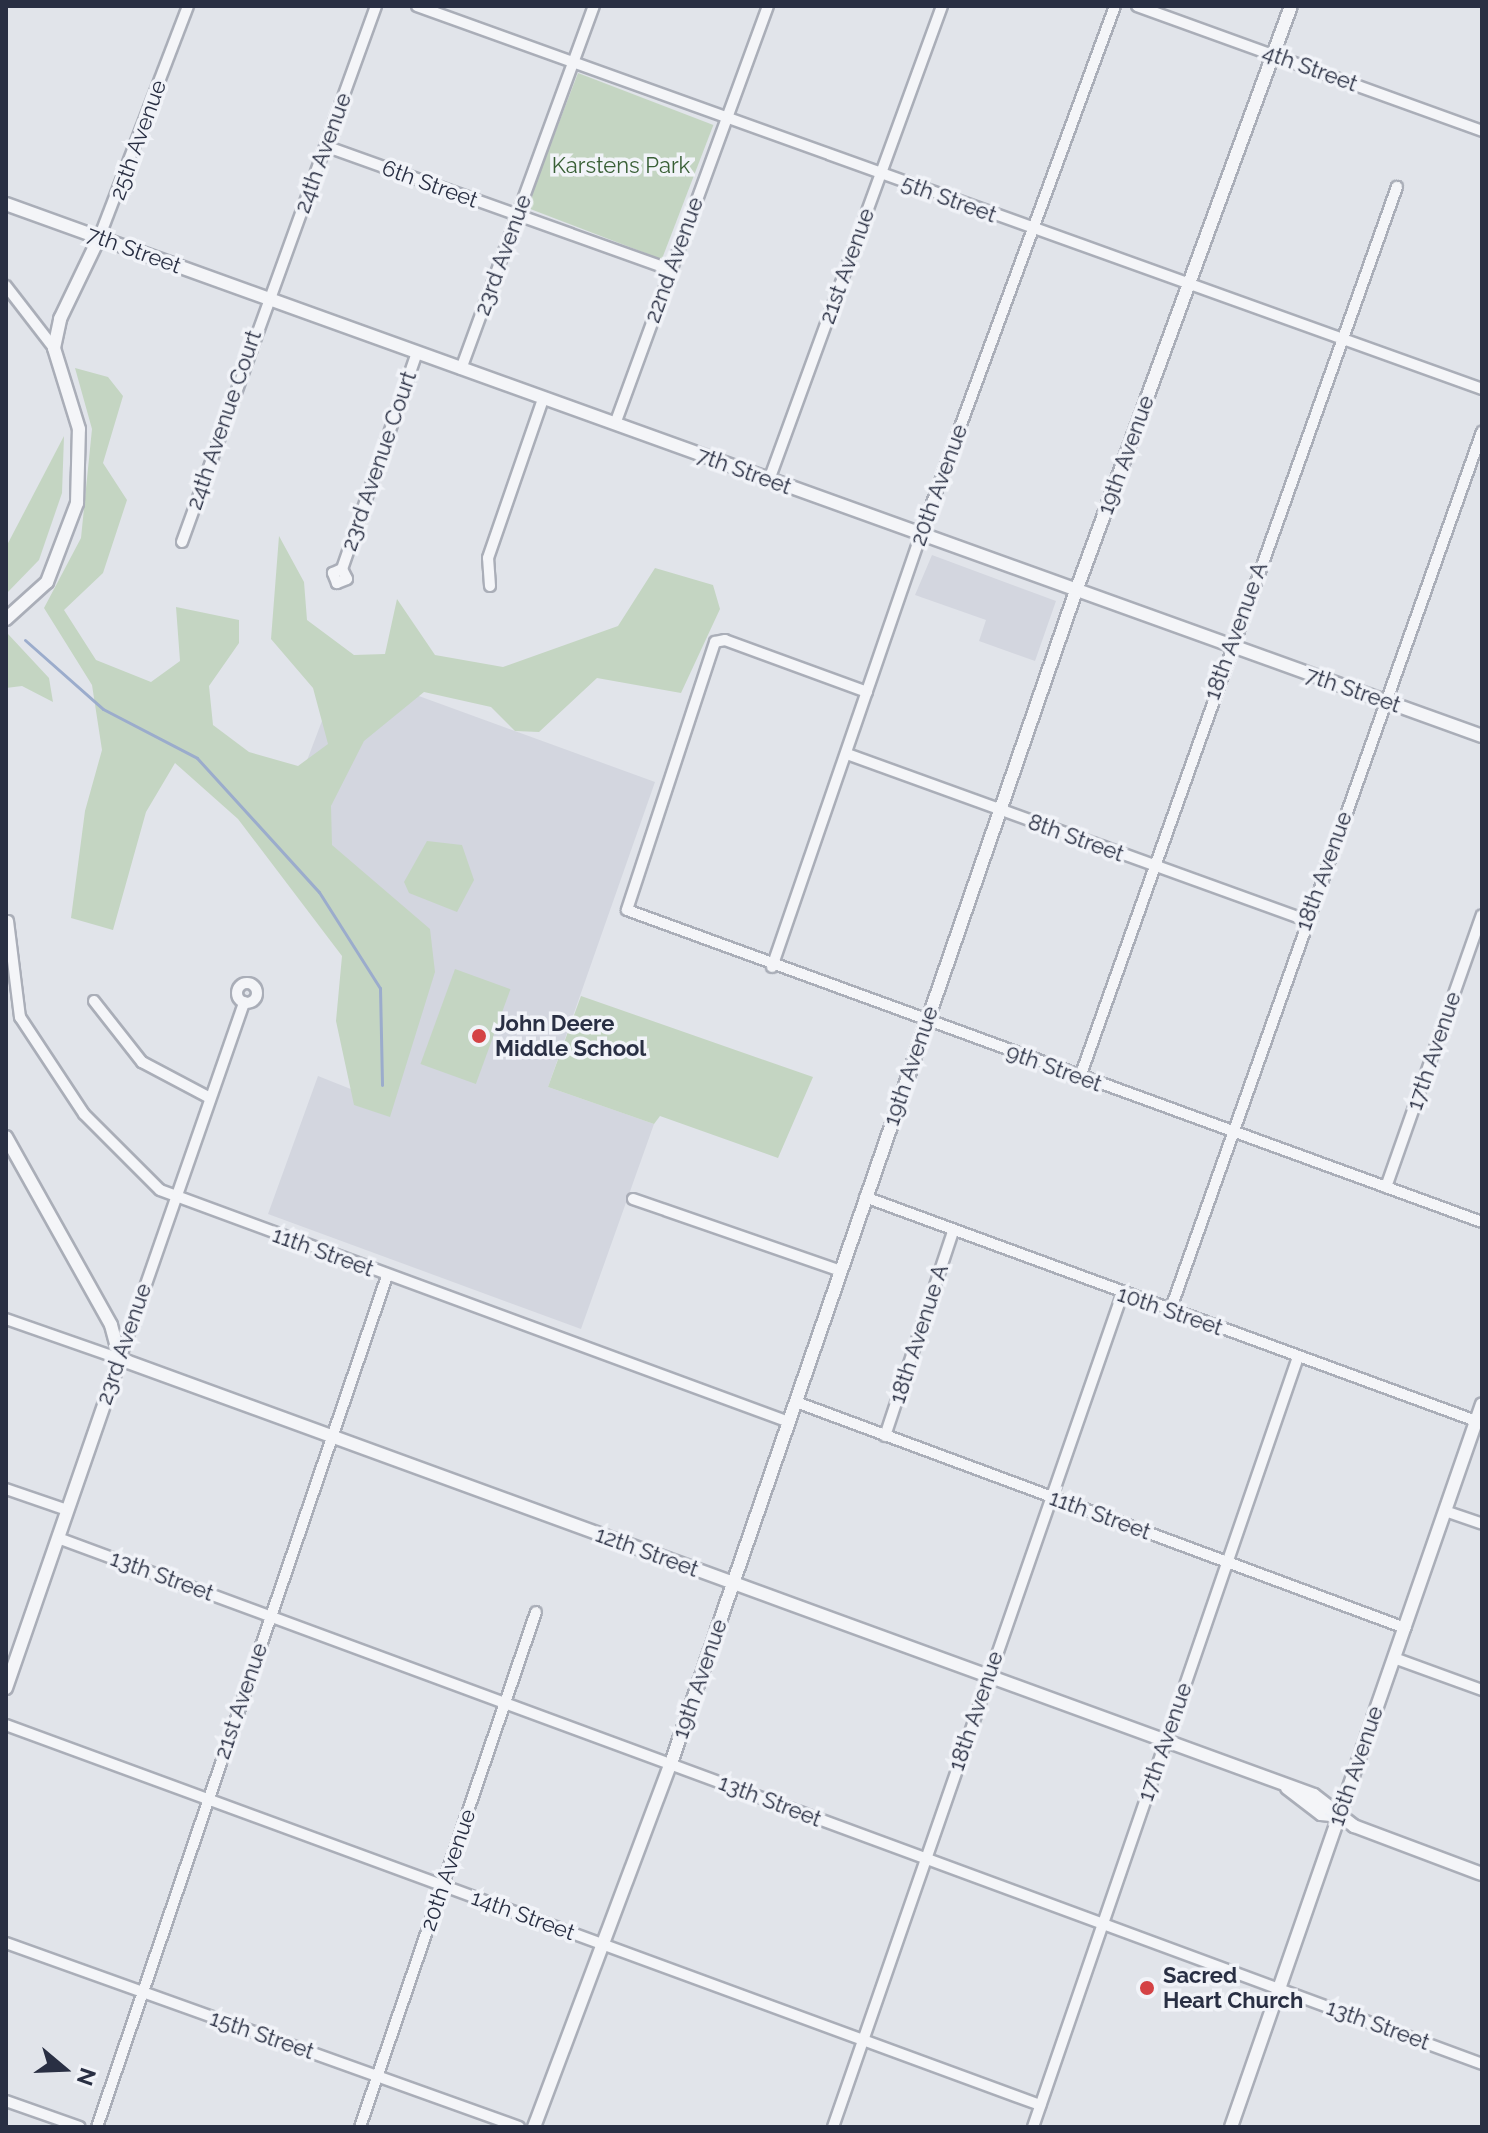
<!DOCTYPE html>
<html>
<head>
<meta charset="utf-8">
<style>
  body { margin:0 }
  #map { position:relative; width:1488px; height:2133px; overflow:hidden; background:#e1e4ea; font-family:Raleway,sans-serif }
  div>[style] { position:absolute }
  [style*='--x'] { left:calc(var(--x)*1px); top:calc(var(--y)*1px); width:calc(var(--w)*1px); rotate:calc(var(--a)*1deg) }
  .built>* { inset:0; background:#d3d6df }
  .green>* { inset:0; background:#c4d5c2; transform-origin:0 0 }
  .stream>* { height:3px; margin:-1.5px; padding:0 1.5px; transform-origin:1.5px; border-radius:1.5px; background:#9baccc }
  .roads { filter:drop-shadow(2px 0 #aaaeb8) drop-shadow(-2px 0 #aaaeb8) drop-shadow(0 2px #aaaeb8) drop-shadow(0 -2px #aaaeb8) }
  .minor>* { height:10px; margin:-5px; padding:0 5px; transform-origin:5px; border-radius:5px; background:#f4f5f8 }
  .minor>.ring { margin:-5px; padding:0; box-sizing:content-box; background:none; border:10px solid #f4f5f8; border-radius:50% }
  .tertiary>* { height:12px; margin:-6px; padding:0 6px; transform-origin:6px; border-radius:6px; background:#f4f5f8 }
  .dots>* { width:22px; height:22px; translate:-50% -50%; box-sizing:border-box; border:4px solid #f1f3f8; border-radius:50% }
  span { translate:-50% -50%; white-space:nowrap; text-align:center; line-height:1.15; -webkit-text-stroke:7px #f1f3f8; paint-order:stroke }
  .street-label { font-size:22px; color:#292f43 }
  .park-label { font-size:22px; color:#385f35 }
  .poi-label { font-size:22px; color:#292f43; font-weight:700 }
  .left { translate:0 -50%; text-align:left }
  .frame { position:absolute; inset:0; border:8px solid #292f43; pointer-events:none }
  .north { position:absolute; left:24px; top:2029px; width:80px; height:80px; -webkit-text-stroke:6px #f1f3f8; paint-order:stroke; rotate:109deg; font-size:22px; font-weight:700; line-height:32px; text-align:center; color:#292f43 }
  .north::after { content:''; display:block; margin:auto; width:28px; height:36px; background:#292f43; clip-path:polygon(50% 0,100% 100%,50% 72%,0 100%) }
</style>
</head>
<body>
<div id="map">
  <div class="built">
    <div style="clip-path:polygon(932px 555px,1056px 601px,1035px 661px,979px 641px,986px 620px,915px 595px)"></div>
    <div style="clip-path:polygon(342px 668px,655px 782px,548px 1087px,654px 1124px,581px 1329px,268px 1214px,318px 1076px,391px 1105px,393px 996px,278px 837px)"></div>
  </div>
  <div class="green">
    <div style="left:578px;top:73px;width:145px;height:144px;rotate:21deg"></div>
    <div style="clip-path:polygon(75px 368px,108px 377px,123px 396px,103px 463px,127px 500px,103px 573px,64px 610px,96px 660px,151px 682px,180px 661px,176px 607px,239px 620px,239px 643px,209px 686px,213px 725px,249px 752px,298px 766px,328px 744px,313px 688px,271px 639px,279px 536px,304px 582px,307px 620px,354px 655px,385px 654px,397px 599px,435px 655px,503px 667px,618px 626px,655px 568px,713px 585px,720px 609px,681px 693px,597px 678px,539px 732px,515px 731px,491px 707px,424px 692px,364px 741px,331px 806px,332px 845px,430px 929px,435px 972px,390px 1117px,354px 1105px,336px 1021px,342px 956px,238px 819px,175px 763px,146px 812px,113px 930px,71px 918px,85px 811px,102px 750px,92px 685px,44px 608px,81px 538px,92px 429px)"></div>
    <div style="clip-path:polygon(64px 436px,62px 493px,39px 560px,6px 594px,6px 547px)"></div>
    <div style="clip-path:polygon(8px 634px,49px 678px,53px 702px,22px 686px,6px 688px)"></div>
    <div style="clip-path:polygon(427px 841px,462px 845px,474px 880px,457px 912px,409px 893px,404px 882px)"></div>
    <div style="left:455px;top:969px;width:59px;height:101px;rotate:20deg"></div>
    <div style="clip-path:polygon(581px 996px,813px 1077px,778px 1158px,660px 1116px,654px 1124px,548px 1087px)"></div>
  </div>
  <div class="stream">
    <div style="--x:25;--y:640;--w:104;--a:41.5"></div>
    <div style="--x:103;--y:709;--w:106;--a:27.5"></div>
    <div style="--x:197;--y:758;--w:181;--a:47.7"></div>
    <div style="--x:319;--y:892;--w:114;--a:57.6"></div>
    <div style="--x:380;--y:988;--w:97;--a:88.8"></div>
  </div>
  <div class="roads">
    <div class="minor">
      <div style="--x:417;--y:6;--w:1132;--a:19.78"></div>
      <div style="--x:1137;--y:6;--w:367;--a:19.9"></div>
      <div style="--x:325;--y:146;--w:368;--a:19.7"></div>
      <div style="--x:99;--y:238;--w:248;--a:-69"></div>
      <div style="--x:6;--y:286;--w:78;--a:52.3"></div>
      <div style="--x:461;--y:369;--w:387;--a:-69.9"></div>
      <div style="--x:615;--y:424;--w:445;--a:-69.9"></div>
      <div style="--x:769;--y:480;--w:505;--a:-69.95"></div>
      <div style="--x:182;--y:542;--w:570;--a:-70.1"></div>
      <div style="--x:342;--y:569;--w:11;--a:63"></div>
      <div style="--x:347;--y:579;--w:11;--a:158"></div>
      <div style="--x:337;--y:583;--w:11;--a:-112"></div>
      <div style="--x:333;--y:573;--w:10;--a:-24"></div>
      <div style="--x:342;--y:569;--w:229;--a:-70.9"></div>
      <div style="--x:490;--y:586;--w:28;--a:-94"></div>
      <div style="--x:488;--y:558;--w:168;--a:-70.9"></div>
      <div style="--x:867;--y:692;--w:151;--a:-159.9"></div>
      <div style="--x:725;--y:640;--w:10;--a:169"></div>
      <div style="--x:715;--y:642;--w:282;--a:108.2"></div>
      <div style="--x:627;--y:910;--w:910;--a:20.05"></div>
      <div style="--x:847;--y:754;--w:488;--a:19.9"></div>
      <div style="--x:8;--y:921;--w:97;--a:82.9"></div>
      <div style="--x:20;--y:1017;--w:116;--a:56.6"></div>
      <div style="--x:84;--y:1114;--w:107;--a:45"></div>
      <div style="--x:160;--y:1190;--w:670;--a:20.25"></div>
      <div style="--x:772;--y:967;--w:456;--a:-71"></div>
      <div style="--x:920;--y:536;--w:565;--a:-69.8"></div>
      <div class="ring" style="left:237px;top:983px;width:10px;height:10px"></div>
      <div style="--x:94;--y:1001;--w:78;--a:51.8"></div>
      <div style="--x:142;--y:1062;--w:77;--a:27.9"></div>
      <div style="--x:1080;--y:1077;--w:945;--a:-70.4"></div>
      <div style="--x:1386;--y:1187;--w:288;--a:-70.6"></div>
      <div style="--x:865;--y:1197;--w:651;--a:20.13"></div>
      <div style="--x:633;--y:1199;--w:220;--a:19.1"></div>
      <div style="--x:1170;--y:1311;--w:933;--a:-70.46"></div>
      <div style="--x:6;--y:1319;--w:121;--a:19.3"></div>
      <div style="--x:120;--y:1359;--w:378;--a:-70.8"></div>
      <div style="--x:796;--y:1402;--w:650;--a:20.36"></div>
      <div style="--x:885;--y:1436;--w:215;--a:-71.6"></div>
      <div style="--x:6;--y:1489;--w:65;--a:19"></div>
      <div style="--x:1445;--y:1511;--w:39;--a:19"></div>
      <div style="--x:58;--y:1538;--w:1518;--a:20.27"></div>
      <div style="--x:1394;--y:1658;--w:94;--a:20"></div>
      <div style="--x:6;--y:1725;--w:1102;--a:20.18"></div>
      <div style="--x:6;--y:1943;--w:545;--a:19.73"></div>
      <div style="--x:6;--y:2101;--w:78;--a:19.4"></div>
      <div style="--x:97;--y:2127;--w:899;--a:-71.18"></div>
      <div style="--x:360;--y:2127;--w:544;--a:-71.13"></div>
      <div style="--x:833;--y:2127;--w:881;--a:-70.85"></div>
      <div style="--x:1033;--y:2127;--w:814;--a:-71.01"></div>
    </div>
    <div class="tertiary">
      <div style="--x:6;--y:204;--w:1569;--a:19.82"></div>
      <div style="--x:6;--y:619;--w:55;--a:-42.1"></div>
      <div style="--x:47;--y:582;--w:85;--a:-69.2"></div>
      <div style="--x:77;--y:503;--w:74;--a:-88.5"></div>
      <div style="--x:79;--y:429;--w:85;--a:-107.2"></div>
      <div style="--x:54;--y:348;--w:30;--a:-78"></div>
      <div style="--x:60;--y:319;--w:90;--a:-64.3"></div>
      <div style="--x:6;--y:1137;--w:215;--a:60.8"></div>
      <div style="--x:111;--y:1325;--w:35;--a:75"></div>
      <div style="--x:120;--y:1359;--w:1271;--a:20.06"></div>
      <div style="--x:1314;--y:1795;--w:51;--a:37.8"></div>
      <div style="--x:1354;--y:1826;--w:137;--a:20.6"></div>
      <div style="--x:6;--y:1688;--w:348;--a:-70.9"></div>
      <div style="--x:1287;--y:1788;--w:43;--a:37.4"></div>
      <div style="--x:1321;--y:1814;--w:18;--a:6"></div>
      <div style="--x:534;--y:2127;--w:389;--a:-69.4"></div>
      <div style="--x:671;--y:1763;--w:1240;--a:-70.94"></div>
      <div style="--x:1076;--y:591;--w:623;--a:-69.82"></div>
      <div style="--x:1231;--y:2127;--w:765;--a:-70.85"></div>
    </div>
  </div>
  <div class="dots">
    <div style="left:479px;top:1036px;background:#d44245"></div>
    <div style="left:1147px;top:1988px;background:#d44245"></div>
  </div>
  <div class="street-label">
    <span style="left:1310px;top:68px;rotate:20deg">4th Street</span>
    <span style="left:138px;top:140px;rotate:-70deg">25th Avenue</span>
    <span style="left:323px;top:153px;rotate:-70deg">24th Avenue</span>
    <span style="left:430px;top:184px;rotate:20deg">6th Street</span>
    <span style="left:949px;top:199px;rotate:20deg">5th Street</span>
    <span style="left:134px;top:250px;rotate:20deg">7th Street</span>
    <span style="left:503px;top:255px;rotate:-70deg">23rd Avenue</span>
    <span style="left:674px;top:260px;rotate:-70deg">22nd Avenue</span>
    <span style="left:847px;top:266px;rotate:-70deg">21st Avenue</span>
    <span style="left:224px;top:420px;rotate:-71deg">24th Avenue Court</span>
    <span style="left:1126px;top:455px;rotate:-70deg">19th Avenue</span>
    <span style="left:379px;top:461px;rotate:-71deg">23rd Avenue Court</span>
    <span style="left:744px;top:471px;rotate:20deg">7th Street</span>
    <span style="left:939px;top:485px;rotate:-70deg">20th Avenue</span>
    <span style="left:1236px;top:631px;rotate:-70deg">18th Avenue A</span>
    <span style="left:1353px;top:690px;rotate:19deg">7th Street</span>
    <span style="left:1076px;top:838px;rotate:20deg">8th Street</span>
    <span style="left:1324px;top:871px;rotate:-70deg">18th Avenue</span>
    <span style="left:1434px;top:1051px;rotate:-71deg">17th Avenue</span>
    <span style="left:911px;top:1066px;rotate:-71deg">19th Avenue</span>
    <span style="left:1054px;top:1068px;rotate:20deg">9th Street</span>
    <span style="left:323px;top:1252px;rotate:20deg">11th Street</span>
    <span style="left:1170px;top:1311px;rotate:19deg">10th Street</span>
    <span style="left:919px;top:1334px;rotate:-72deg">18th Avenue A</span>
    <span style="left:124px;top:1344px;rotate:-71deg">23rd Avenue</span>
    <span style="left:1100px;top:1515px;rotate:20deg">11th Street</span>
    <span style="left:647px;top:1552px;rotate:20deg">12th Street</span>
    <span style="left:162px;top:1576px;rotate:20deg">13th Street</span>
    <span style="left:700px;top:1679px;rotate:-71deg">19th Avenue</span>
    <span style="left:241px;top:1701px;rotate:-71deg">21st Avenue</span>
    <span style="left:976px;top:1711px;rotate:-71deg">18th Avenue</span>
    <span style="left:1165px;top:1742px;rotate:-71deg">17th Avenue</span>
    <span style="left:1356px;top:1766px;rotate:-71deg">16th Avenue</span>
    <span style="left:770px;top:1801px;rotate:21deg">13th Street</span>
    <span style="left:448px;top:1870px;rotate:-71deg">20th Avenue</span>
    <span style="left:523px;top:1915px;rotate:20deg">14th Street</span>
    <span style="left:1378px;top:2025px;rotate:20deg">13th Street</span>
    <span style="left:262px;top:2035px;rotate:19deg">15th Street</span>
  </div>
  <div class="park-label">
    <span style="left:621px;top:166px">Karstens Park</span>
  </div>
  <div class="poi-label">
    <span class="left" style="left:495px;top:1036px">John Deere<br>Middle School</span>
    <span class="left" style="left:1163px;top:1988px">Sacred<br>Heart Church</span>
  </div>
  <div class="frame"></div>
  <div class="north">N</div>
</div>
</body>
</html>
